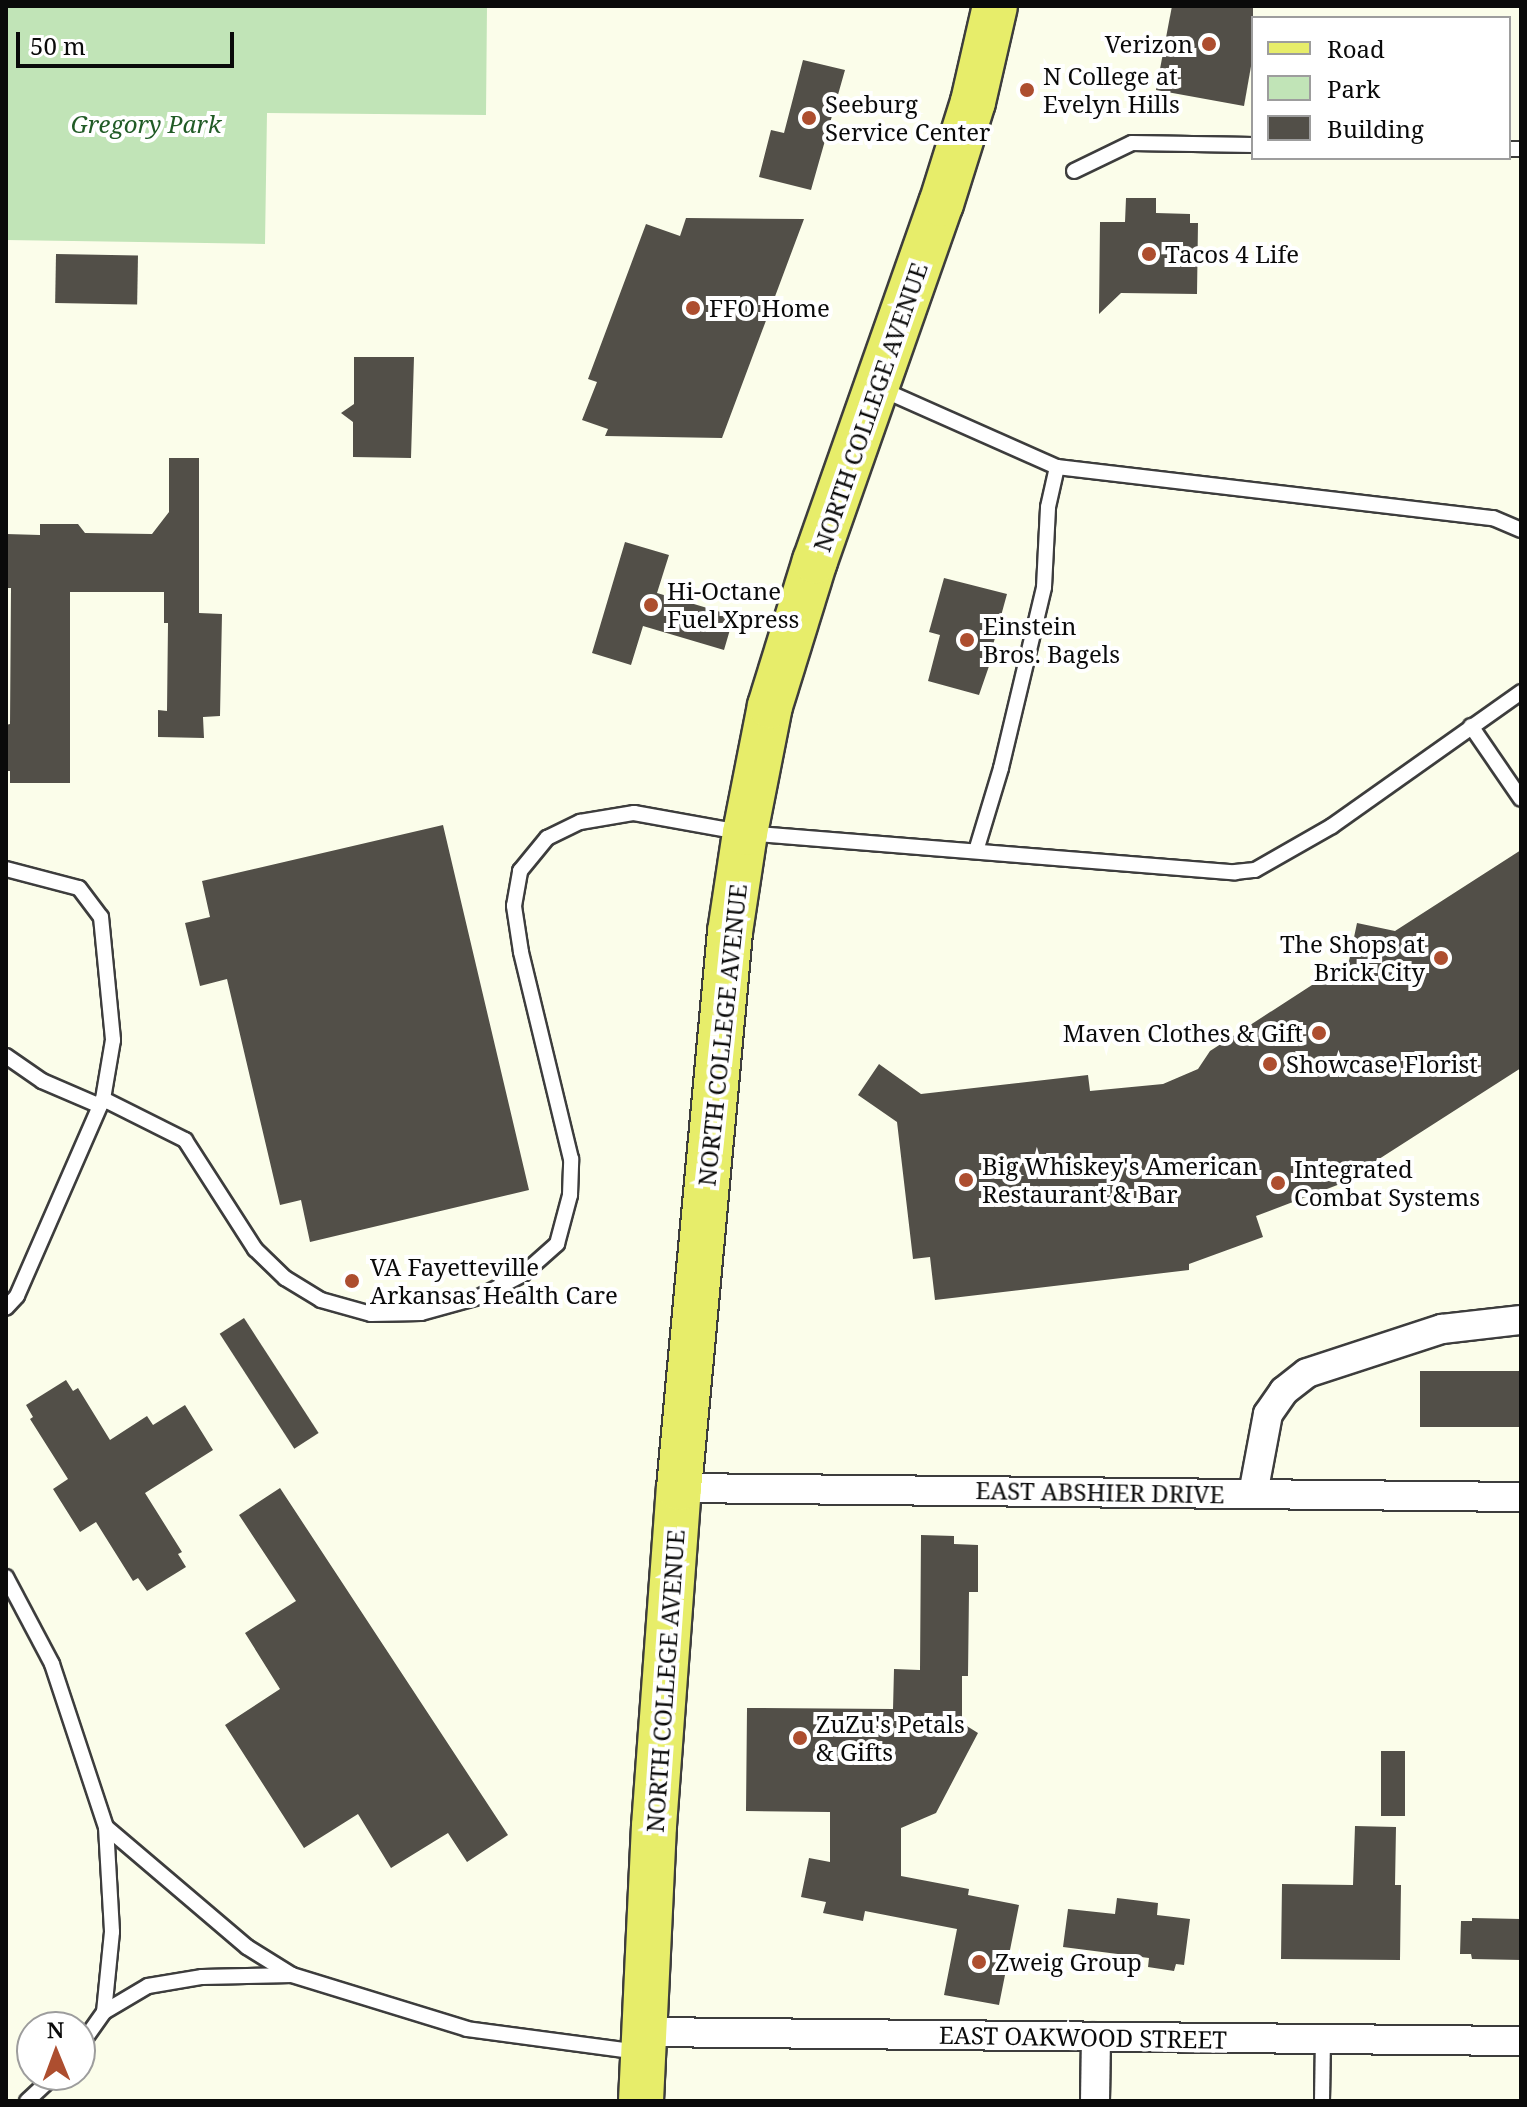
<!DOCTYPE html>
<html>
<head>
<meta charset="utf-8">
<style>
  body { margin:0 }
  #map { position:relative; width:1527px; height:2107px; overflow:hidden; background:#fbfdea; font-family:"Noto Serif",serif }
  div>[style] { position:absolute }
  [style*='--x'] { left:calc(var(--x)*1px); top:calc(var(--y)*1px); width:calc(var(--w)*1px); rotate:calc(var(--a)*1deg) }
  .green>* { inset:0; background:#c1e4b7 }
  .building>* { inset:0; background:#524f48; transform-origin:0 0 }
  .roads { filter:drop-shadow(2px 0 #3d3d3d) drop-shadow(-2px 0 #3d3d3d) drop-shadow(0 2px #3d3d3d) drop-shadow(0 -2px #3d3d3d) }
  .service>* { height:14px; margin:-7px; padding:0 7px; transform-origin:7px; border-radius:7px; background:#fff }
  .minor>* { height:28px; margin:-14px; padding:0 14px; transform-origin:14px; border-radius:14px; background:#fff }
  .primary>* { height:44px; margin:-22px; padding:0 22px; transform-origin:22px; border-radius:22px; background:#e7ed6a }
  .dots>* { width:22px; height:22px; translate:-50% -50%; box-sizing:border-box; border:4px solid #fff; border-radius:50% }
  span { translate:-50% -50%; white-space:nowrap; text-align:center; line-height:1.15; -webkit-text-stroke:8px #fff; paint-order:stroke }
  .poi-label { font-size:24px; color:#0a0a0a }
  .right { translate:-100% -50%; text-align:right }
  .left { translate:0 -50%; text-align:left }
  .park-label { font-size:24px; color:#215b26; font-style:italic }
  .street-label { font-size:24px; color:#0a0a0a }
  .frame { position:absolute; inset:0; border:8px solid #0a0a0a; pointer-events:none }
  .legend { position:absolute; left:1251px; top:16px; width:260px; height:144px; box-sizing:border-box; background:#fff; border:2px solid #9d9d9d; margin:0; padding:10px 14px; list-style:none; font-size:24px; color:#0a0a0a }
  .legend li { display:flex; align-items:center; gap:16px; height:40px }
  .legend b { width:40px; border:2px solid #9d9d9d }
  .north { position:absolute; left:16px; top:2011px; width:80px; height:80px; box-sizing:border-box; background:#fff; border:2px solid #9d9d9d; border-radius:50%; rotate:359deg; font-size:22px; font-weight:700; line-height:32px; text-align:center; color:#0a0a0a }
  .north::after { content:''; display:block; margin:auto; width:28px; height:36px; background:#ad4e2f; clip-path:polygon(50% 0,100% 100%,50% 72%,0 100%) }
  .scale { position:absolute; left:16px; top:32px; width:218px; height:36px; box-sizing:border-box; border:4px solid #0a0a0a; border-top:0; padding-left:10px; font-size:24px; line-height:28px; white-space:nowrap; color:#0a0a0a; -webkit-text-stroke:6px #fff; paint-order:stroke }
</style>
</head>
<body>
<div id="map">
  <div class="green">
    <div style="clip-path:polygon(6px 6px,487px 6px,486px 115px,267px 113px,265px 244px,6px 240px)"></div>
  </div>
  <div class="building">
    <div style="clip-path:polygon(1172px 6px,1253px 6px,1253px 55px,1244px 106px,1156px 90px)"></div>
    <div style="clip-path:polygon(803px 60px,845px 70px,811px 190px,759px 177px,771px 130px,784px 133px)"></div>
    <div style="clip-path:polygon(1126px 198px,1156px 198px,1156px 213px,1190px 214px,1190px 223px,1198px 223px,1197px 294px,1121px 293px,1099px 314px,1100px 222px,1125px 222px)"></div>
    <div style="clip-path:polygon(686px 218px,804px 219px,722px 438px,605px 436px,608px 429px,582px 420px,597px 382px,588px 379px,646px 224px,680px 236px)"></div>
    <div style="left:56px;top:254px;width:82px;height:49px;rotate:1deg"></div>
    <div style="clip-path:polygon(354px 357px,414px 357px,411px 458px,353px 457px,353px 422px,341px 413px,354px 404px)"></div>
    <div style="clip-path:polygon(169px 458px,199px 458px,199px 613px,222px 614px,220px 716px,203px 717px,204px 738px,158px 737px,158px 710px,167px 711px,168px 623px,164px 623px,164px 592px,70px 592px,70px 783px,10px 783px,10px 771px,6px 771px,6px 725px,10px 724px,11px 588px,6px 588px,6px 534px,40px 535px,40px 524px,78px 524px,85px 533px,152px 534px,169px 512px)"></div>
    <div style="clip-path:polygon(625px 542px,669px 555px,657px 593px,734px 616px,724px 650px,643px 626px,631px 665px,592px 653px)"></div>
    <div style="clip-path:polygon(944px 578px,1007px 594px,993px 645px,996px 646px,979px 695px,928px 681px,940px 635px,929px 632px)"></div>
    <div style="clip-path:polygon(443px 825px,529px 1190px,310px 1242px,301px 1200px,280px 1205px,227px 979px,200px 986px,185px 923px,210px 917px,202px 881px)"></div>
    <div style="clip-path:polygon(1521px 850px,1521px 1068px,1340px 1184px,1256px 1216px,1263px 1237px,1189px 1264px,1189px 1270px,935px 1300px,930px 1257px,913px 1259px,897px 1122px,858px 1095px,879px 1064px,921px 1094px,1088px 1075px,1090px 1091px,1163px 1084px,1198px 1069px,1210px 1051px,1349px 961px,1357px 923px,1395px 931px)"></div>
    <div style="left:244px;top:1318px;width:137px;height:29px;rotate:57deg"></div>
    <div style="left:1521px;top:1371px;width:56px;height:101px;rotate:90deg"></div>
    <div style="clip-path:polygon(66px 1380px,73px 1391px,78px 1388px,110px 1440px,147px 1416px,153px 1425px,185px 1405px,213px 1450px,145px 1493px,182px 1552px,178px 1554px,186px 1567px,147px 1591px,138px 1578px,133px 1581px,96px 1522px,80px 1532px,53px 1489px,68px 1479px,30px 1419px,33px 1417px,26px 1405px)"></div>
    <div style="clip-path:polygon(280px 1488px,508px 1835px,467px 1862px,448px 1833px,391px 1868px,358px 1814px,304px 1848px,225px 1725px,280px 1689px,245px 1633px,296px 1601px,239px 1515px)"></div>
    <div style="clip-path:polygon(921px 1535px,954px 1536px,954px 1544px,978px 1545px,978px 1592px,969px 1592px,968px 1676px,962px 1676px,962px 1723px,978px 1733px,936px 1813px,901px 1828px,901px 1876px,969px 1889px,968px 1895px,1019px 1905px,999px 2005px,944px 1995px,957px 1929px,865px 1911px,863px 1921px,823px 1913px,826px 1902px,801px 1897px,809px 1858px,830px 1862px,830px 1812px,746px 1811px,747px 1708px,893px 1709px,894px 1669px,920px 1670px)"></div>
    <div style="left:1381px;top:1751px;width:24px;height:65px"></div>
    <div style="clip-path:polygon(1355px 1826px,1396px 1827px,1395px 1885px,1401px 1885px,1400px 1960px,1281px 1959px,1282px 1884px,1353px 1885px)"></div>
    <div style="clip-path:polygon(1117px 1898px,1158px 1903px,1157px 1915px,1190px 1919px,1184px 1965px,1176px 1964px,1174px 1971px,1148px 1967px,1149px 1958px,1063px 1947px,1068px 1909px,1115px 1914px)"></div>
    <div style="clip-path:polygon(1472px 1918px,1521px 1919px,1521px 1960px,1472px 1959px,1471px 1954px,1460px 1954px,1461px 1921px,1472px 1921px)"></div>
  </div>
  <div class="roads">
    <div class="service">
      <div style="--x:1509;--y:149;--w:12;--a:0"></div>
      <div style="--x:1074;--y:171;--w:64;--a:-25.8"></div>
      <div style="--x:1132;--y:143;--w:121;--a:0.9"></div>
      <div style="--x:881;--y:389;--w:193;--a:23.9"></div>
      <div style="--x:1057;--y:467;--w:439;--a:6.7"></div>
      <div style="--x:1493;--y:518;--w:30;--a:23"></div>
      <div style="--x:1471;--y:726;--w:88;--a:55.6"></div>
      <div style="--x:976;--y:851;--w:87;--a:-73.2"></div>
      <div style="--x:1001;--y:768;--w:186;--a:-76.6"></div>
      <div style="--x:1044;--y:587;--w:80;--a:-87.1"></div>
      <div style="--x:1048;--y:507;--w:41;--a:-77.3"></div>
      <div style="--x:6;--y:869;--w:75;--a:14.6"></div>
      <div style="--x:79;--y:888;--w:36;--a:53"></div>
      <div style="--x:101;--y:917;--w:124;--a:84.4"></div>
      <div style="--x:113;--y:1040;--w:60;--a:99.6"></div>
      <div style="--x:103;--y:1099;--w:215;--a:113.6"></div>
      <div style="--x:17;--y:1296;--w:16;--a:133"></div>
      <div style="--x:6;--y:1056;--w:44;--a:34.8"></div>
      <div style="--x:42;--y:1081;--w:63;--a:23.3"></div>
      <div style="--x:103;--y:1099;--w:92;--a:26.6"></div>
      <div style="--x:185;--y:1140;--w:130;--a:57.3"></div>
      <div style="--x:255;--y:1249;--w:42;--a:44"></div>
      <div style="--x:285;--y:1278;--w:42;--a:31.4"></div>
      <div style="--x:321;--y:1300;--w:52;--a:15.6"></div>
      <div style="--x:371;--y:1314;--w:50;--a:-1.1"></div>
      <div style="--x:421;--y:1313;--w:60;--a:-15.4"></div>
      <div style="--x:479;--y:1297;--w:48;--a:-27.1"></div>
      <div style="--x:522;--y:1275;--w:47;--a:-41.5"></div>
      <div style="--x:557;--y:1244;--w:51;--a:-75.1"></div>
      <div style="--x:570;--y:1195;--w:36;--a:-88"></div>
      <div style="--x:571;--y:1159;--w:213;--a:-103.6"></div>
      <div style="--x:521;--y:952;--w:47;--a:-98.7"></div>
      <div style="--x:514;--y:906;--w:36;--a:-80"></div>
      <div style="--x:520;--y:871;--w:43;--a:-50.7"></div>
      <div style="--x:547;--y:838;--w:37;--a:-26"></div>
      <div style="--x:580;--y:822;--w:55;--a:-9.5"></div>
      <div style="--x:634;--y:813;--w:113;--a:10.2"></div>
      <div style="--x:745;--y:833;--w:492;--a:4.6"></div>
      <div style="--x:1235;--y:872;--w:20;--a:-6"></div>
      <div style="--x:1255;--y:870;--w:89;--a:-29.7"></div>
      <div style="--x:1332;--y:826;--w:232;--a:-35.3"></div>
      <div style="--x:6;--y:1577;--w:98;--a:62.1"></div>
      <div style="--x:52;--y:1664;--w:172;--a:71.7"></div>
      <div style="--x:106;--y:1827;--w:105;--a:86.7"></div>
      <div style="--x:112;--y:1932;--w:80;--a:95.7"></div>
      <div style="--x:104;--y:2012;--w:42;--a:125.2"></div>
      <div style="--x:106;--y:1827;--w:185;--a:40.4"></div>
      <div style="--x:247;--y:1947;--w:53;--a:31.9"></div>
      <div style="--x:292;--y:1975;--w:183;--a:17.1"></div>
      <div style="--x:467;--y:2029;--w:174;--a:7.6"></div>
      <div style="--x:104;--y:2012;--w:51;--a:-30.6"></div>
      <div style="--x:148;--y:1986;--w:55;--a:-9.5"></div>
      <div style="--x:202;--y:1977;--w:90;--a:-1.3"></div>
      <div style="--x:27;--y:2101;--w:38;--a:-43"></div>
      <div style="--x:1322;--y:2101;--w:62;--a:-89.1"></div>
    </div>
    <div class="minor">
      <div style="--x:679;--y:1488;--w:842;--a:0.61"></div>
      <div style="--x:1253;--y:1494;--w:81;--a:-79.4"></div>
      <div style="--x:1268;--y:1414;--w:28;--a:-55"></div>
      <div style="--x:1284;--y:1391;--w:29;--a:-38"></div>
      <div style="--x:1307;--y:1373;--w:142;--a:-18.1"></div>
      <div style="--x:1442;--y:1329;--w:80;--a:-6.5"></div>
      <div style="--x:644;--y:2032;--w:877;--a:0.59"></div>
      <div style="--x:1095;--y:2101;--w:64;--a:-89.1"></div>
    </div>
    <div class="primary">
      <div style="--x:641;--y:2101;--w:275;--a:-87.3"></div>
      <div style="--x:654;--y:1826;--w:339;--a:-85.8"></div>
      <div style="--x:679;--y:1488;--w:558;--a:-84.76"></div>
      <div style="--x:730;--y:932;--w:100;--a:-81.4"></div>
      <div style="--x:745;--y:833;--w:129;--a:-78.9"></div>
      <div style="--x:770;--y:706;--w:152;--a:-72.8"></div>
      <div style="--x:815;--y:561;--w:379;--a:-70.6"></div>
      <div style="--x:941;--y:204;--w:107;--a:-72.6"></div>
      <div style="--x:973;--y:102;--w:98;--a:-77.1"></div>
    </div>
  </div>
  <div class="dots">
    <div style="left:1209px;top:44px;background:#ad4e2f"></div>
    <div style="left:1027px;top:90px;background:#ad4e2f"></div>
    <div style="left:809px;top:118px;background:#ad4e2f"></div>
    <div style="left:1149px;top:254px;background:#ad4e2f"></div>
    <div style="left:693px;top:308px;background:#ad4e2f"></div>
    <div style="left:651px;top:605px;background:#ad4e2f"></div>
    <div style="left:967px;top:640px;background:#ad4e2f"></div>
    <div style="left:1441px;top:958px;background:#ad4e2f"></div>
    <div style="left:1319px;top:1033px;background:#ad4e2f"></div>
    <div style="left:1270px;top:1064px;background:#ad4e2f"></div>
    <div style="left:966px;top:1180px;background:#ad4e2f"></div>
    <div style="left:1278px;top:1183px;background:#ad4e2f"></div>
    <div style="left:352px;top:1281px;background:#ad4e2f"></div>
    <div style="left:800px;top:1738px;background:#ad4e2f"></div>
    <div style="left:979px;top:1962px;background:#ad4e2f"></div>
  </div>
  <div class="poi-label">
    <span class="right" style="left:1193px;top:44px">Verizon</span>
    <span class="left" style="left:1043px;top:90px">N College at<br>Evelyn Hills</span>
    <span class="left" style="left:825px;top:118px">Seeburg<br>Service Center</span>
    <span class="left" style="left:1165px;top:254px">Tacos 4 Life</span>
    <span class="left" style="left:709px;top:308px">FFO Home</span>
    <span class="left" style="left:667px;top:605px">Hi-Octane<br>Fuel Xpress</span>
    <span class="left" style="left:983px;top:640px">Einstein<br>Bros. Bagels</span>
    <span class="right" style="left:1425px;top:958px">The Shops at<br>Brick City</span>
    <span class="right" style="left:1303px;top:1033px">Maven Clothes &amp; Gift</span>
    <span class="left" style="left:1286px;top:1064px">Showcase Florist</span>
    <span class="left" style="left:982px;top:1180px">Big Whiskey's American<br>Restaurant &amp; Bar</span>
    <span class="left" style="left:1294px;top:1183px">Integrated<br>Combat Systems</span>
    <span class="left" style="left:370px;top:1281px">VA Fayetteville<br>Arkansas Health Care</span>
    <span class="left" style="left:816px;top:1738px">ZuZu's Petals<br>&amp; Gifts</span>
    <span class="left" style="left:995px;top:1962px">Zweig Group</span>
  </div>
  <div class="park-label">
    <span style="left:146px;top:124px">Gregory Park</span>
  </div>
  <div class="street-label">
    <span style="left:870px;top:407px;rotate:-71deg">NORTH COLLEGE AVENUE</span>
    <span style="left:722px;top:1035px;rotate:-84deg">NORTH COLLEGE AVENUE</span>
    <span style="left:1100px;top:1492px;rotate:1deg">EAST ABSHIER DRIVE</span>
    <span style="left:665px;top:1681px;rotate:-86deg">NORTH COLLEGE AVENUE</span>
    <span style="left:1083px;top:2037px;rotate:1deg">EAST OAKWOOD STREET</span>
  </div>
  <div class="frame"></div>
  <ul class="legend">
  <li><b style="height:10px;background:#e7ed6a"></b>Road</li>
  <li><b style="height:22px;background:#c1e4b7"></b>Park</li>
  <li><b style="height:22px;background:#524f48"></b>Building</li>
  </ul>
  <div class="north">N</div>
  <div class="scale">50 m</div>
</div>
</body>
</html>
